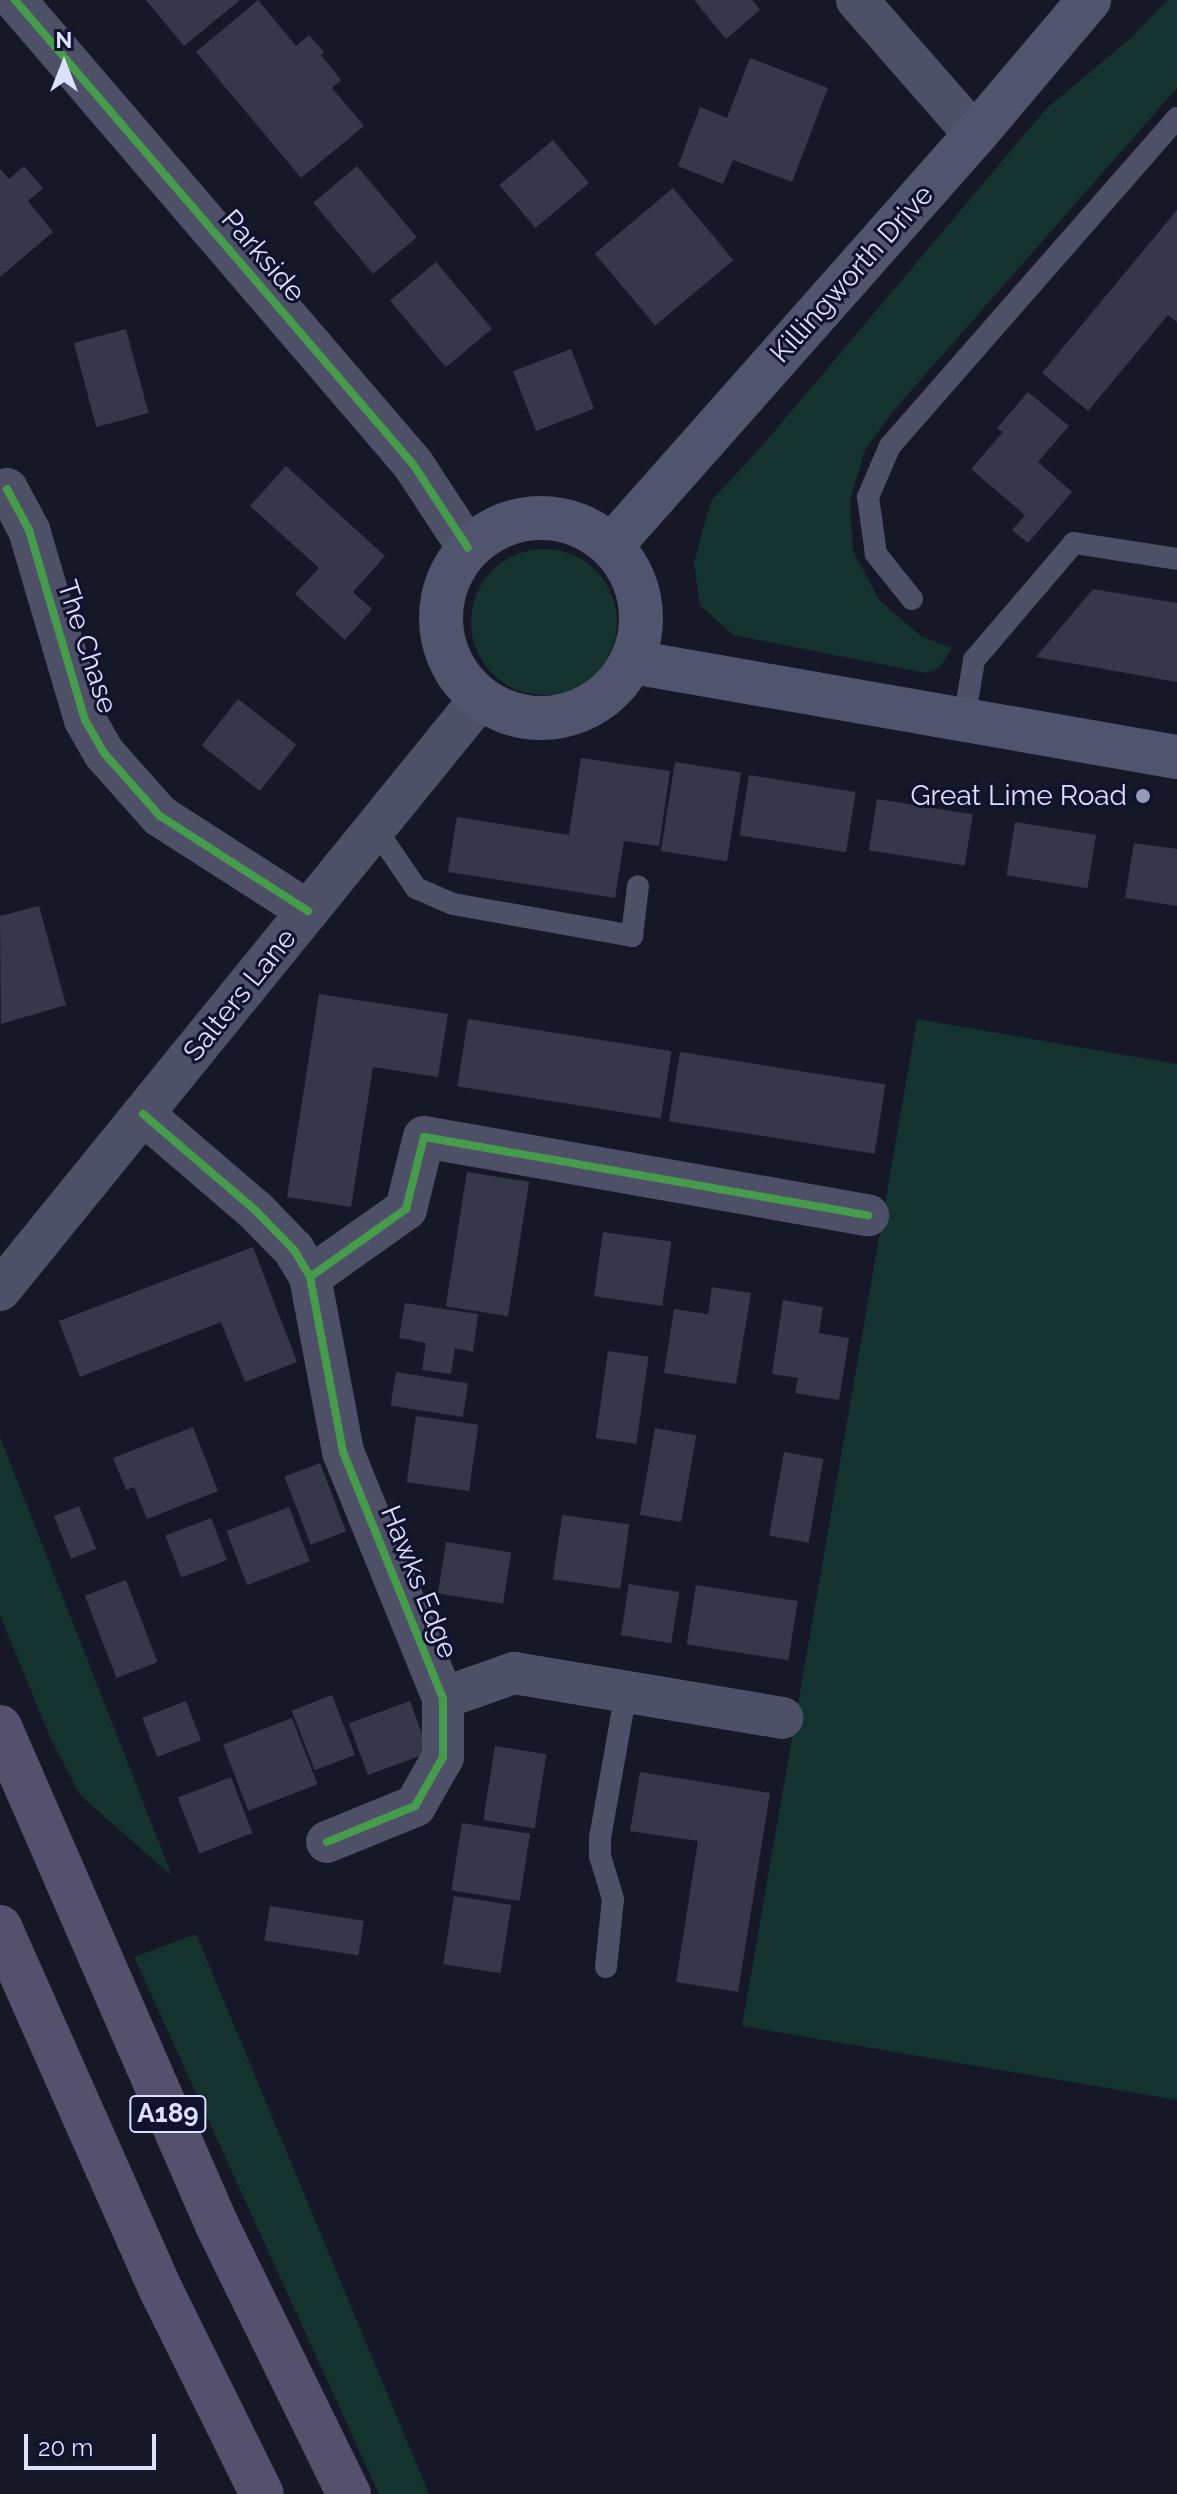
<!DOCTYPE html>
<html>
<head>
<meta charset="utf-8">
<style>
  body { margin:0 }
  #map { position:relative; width:1177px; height:2494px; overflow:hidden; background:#171827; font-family:Raleway,sans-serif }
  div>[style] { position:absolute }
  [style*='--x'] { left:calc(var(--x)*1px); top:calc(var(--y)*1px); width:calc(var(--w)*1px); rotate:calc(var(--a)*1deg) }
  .green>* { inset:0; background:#14332e }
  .round { border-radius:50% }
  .building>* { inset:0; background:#363748; transform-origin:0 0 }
  .lane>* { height:22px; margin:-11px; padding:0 11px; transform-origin:11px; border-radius:11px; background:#4d5067 }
  .street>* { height:42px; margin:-21px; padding:0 21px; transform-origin:21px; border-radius:21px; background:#4d5067 }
  .secondary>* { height:44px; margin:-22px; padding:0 22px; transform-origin:22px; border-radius:22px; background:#50546d }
  .secondary>.ring { margin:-22px; padding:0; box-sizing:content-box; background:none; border:44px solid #50546d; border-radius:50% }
  .primary>* { height:44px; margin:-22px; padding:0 22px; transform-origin:22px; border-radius:22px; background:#55516d }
  .cycleway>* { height:8px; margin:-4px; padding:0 4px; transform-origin:4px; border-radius:4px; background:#469c4c }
  .dots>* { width:22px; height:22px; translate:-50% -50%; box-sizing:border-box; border:4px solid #11122d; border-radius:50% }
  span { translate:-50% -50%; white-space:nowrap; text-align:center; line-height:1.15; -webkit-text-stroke:6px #11122d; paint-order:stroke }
  .shield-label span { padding:2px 6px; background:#11122d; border:2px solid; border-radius:6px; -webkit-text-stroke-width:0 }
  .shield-label { font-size:26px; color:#dde0ff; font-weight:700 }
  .street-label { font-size:28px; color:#dde0ff }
  .poi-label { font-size:28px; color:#dde0ff }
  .right { translate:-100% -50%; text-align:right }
  .north { position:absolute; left:24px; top:24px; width:80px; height:80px; -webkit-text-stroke:6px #11122d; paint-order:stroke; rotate:0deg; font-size:22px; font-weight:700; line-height:32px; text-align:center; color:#dde0ff }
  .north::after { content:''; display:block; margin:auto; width:28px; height:36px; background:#dde0ff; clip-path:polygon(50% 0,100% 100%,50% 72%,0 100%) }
  .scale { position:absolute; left:24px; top:2434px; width:132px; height:36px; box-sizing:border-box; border:4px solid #dde0ff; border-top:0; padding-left:10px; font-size:24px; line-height:28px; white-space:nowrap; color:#dde0ff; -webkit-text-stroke:6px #11122d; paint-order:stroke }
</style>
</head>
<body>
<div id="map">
  <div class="green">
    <div style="clip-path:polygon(1168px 0,1177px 0,1177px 88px,894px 410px,865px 450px,850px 500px,853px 551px,880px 601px,922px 637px,952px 648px,940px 667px,926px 673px,733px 635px,700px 605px,694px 562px,711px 501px,763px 445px,1046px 109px,1131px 38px)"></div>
    <div class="round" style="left:471px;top:549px;width:146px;height:146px"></div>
    <div style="clip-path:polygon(917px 1019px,1177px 1064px,1177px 2100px,742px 2026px)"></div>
    <div style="clip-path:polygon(0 1437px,172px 1876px,80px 1795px,51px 1739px,0 1615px)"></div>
    <div style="clip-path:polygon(196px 1934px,429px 2494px,379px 2494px,134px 1957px)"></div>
  </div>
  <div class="building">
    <div style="clip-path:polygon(146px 0,240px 0,184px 46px)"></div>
    <div style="clip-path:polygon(258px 0,296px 46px,309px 35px,324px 52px,321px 55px,341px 80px,332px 88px,364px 126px,301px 178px,196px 52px)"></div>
    <div style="clip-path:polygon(694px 0,752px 0,760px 10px,726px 39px)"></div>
    <div style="clip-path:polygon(750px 58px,828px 88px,792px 182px,733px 160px,723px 184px,678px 166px,700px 107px,727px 118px)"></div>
    <div style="left:553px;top:140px;width:56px;height:70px;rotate:50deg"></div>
    <div style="clip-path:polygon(24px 166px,43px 188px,28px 201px,53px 232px,0 277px,0 169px,9px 179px)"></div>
    <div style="left:357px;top:166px;width:93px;height:57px;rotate:50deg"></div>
    <div style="left:673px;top:188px;width:94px;height:102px;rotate:50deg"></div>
    <div style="clip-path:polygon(1177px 210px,1177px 322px,1168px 315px,1088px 411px,1042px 373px)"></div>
    <div style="left:436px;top:262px;width:87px;height:60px;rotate:50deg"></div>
    <div style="left:126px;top:329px;width:87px;height:54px;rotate:75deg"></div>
    <div style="left:571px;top:349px;width:64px;height:62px;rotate:69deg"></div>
    <div style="clip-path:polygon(1028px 392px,1069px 426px,1038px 462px,1072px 492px,1028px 543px,1012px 530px,1025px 515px,971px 469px,1003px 432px,997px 428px)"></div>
    <div style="clip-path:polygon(286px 466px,385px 556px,353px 592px,372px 609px,345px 640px,295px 594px,319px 568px,250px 506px)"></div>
    <div style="clip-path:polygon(1093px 589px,1177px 603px,1177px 682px,1036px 657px)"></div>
    <div style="left:238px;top:699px;width:74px;height:59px;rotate:38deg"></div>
    <div style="clip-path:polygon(581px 758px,670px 771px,659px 846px,624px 841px,615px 898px,448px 872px,457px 817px,569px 835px)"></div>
    <div style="left:675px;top:762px;width:67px;height:90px;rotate:9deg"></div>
    <div style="left:749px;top:775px;width:108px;height:61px;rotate:9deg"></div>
    <div style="left:877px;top:799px;width:97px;height:52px;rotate:9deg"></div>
    <div style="left:1015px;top:822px;width:82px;height:54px;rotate:9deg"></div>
    <div style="clip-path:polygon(1134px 843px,1177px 849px,1177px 906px,1125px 898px)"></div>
    <div style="clip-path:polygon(39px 906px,66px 1005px,1px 1024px,0 916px)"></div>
    <div style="clip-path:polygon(319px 994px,448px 1014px,438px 1077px,373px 1067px,351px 1207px,287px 1197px)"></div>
    <div style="left:468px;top:1019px;width:206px;height:68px;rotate:9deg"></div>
    <div style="left:680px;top:1052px;width:208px;height:70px;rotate:9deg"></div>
    <div style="left:467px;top:1172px;width:63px;height:136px;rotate:9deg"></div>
    <div style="left:603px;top:1232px;width:69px;height:65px;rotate:8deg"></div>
    <div style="clip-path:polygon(253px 1247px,297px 1362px,245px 1382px,221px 1322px,80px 1377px,59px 1321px)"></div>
    <div style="clip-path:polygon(712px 1287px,751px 1293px,736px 1384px,664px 1373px,674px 1309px,708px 1314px)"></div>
    <div style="clip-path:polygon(783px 1300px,823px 1307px,819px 1333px,849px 1338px,839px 1400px,795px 1393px,798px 1378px,772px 1374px)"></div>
    <div style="clip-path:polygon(405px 1303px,478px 1314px,473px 1352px,455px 1348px,451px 1374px,422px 1370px,426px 1343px,399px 1338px)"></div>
    <div style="left:608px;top:1351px;width:41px;height:88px;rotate:8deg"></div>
    <div style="left:396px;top:1372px;width:73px;height:34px;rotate:9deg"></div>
    <div style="left:416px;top:1416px;width:63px;height:67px;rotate:8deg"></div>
    <div style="clip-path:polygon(193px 1427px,218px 1491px,147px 1519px,134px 1487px,126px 1490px,113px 1458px)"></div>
    <div style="left:655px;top:1428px;width:42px;height:88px;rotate:10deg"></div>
    <div style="left:784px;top:1452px;width:40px;height:85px;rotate:10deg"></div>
    <div style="left:320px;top:1463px;width:73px;height:38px;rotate:69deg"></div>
    <div style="left:79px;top:1506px;width:46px;height:27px;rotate:68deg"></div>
    <div style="left:289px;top:1507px;width:58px;height:67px;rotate:69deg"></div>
    <div style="left:562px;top:1515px;width:68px;height:65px;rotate:8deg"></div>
    <div style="left:211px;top:1518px;width:45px;height:49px;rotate:69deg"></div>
    <div style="left:446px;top:1542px;width:66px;height:52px;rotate:9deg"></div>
    <div style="left:126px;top:1580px;width:88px;height:44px;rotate:69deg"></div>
    <div style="left:629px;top:1584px;width:51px;height:52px;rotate:9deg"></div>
    <div style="left:696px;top:1585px;width:103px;height:60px;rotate:9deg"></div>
    <div style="left:332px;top:1695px;width:64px;height:43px;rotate:69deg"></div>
    <div style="left:186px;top:1701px;width:42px;height:47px;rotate:69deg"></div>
    <div style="left:410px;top:1701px;width:55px;height:65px;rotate:70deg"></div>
    <div style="left:292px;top:1718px;width:71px;height:74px;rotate:69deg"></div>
    <div style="left:495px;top:1746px;width:52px;height:75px;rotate:9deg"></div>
    <div style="clip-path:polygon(640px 1772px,770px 1793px,738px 1992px,676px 1982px,698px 1841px,630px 1831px)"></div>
    <div style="left:231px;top:1777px;width:60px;height:57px;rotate:69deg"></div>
    <div style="left:462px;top:1823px;width:69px;height:68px;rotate:9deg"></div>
    <div style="left:454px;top:1896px;width:58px;height:69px;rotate:9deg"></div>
    <div style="left:270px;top:1906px;width:95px;height:35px;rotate:9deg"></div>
  </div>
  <div class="lane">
    <div style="--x:912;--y:599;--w:58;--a:-128.7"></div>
    <div style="--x:876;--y:554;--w:58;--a:-98"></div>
    <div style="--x:868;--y:497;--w:56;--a:-66.7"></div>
    <div style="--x:890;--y:446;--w:436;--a:-48.8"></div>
    <div style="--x:964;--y:720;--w:61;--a:-80.5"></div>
    <div style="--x:974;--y:660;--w:154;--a:-49.5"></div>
    <div style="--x:1074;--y:543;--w:104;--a:8.8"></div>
    <div style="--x:375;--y:828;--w:73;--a:55.7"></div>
    <div style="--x:416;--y:888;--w:40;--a:23.4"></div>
    <div style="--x:453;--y:904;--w:182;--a:10.1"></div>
    <div style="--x:632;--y:936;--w:50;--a:-83.2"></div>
    <div style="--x:606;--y:1967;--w:68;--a:-84.1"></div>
    <div style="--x:613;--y:1899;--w:45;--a:-106.8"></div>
    <div style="--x:600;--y:1856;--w:18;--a:-90"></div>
    <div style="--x:600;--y:1838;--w:148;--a:-79.9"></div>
  </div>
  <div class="street">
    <div style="--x:15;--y:0;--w:611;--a:49.38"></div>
    <div style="--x:413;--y:464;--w:100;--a:56.8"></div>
    <div style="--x:857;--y:0;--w:179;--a:48.8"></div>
    <div style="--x:7;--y:489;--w:47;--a:61.8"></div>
    <div style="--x:29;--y:530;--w:198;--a:73.6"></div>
    <div style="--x:85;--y:720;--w:38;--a:60"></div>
    <div style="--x:104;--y:753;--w:84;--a:48.4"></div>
    <div style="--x:160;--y:816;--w:176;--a:32.7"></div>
    <div style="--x:143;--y:1114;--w:149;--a:40.6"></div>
    <div style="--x:256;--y:1211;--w:54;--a:45.7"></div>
    <div style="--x:294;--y:1250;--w:31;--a:59"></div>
    <div style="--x:310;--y:1277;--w:118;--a:-35.3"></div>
    <div style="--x:406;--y:1209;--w:74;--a:-76"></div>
    <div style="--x:424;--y:1137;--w:451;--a:10"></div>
    <div style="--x:310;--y:1277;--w:178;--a:79.3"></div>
    <div style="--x:343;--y:1452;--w:266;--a:67.9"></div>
    <div style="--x:443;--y:1698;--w:59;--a:90"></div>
    <div style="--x:443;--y:1757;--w:56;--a:119.7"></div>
    <div style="--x:415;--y:1806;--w:95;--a:157.8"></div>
    <div style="--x:0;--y:1290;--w:761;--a:-50.92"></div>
    <div style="--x:443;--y:1698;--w:75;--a:-19.4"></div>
    <div style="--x:514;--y:1673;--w:272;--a:9.5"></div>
  </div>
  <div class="secondary">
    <div class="ring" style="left:441px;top:518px;width:156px;height:156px"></div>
    <div style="--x:612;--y:545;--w:548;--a:-48.48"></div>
    <div style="--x:975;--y:135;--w:177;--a:-49.8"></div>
    <div style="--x:633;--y:662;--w:552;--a:9.91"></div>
  </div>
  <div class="primary">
    <div style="--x:0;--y:1727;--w:543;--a:66.46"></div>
    <div style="--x:217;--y:2225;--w:300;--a:63.9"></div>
    <div style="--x:0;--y:1927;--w:399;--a:66.1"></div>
    <div style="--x:162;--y:2292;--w:225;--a:63.7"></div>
  </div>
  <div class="cycleway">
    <div style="--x:15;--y:0;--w:611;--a:49.38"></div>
    <div style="--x:413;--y:464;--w:100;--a:56.8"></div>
    <div style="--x:7;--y:489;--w:47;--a:61.8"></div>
    <div style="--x:29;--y:530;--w:198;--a:73.6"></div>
    <div style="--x:85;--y:720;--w:38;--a:60"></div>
    <div style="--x:104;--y:753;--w:84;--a:48.4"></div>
    <div style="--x:160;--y:816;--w:176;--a:32.7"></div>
    <div style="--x:143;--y:1114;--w:149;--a:40.6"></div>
    <div style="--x:256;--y:1211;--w:54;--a:45.7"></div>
    <div style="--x:294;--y:1250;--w:31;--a:59"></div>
    <div style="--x:310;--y:1277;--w:118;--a:-35.3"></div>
    <div style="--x:406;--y:1209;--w:74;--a:-76"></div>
    <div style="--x:424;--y:1137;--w:451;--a:10"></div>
    <div style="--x:310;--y:1277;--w:178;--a:79.3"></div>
    <div style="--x:343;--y:1452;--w:266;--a:67.9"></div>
    <div style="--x:443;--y:1698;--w:59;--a:90"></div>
    <div style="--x:443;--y:1757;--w:56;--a:119.7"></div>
    <div style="--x:415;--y:1806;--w:95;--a:157.8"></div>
  </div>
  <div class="dots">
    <div style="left:1143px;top:796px;background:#989ab3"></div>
  </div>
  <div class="shield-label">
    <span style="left:168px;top:2114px">A189</span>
  </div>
  <div class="street-label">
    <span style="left:263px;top:256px;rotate:49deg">Parkside</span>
    <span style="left:852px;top:274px;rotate:-48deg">Killingworth Drive</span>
    <span style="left:87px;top:647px;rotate:72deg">The Chase</span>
    <span style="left:240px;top:995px;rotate:-51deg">Salters Lane</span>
    <span style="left:419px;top:1582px;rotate:68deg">Hawks Edge</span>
  </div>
  <div class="poi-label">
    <span class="right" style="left:1127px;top:796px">Great Lime Road</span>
  </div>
  <div class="north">N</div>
  <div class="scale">20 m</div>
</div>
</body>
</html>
